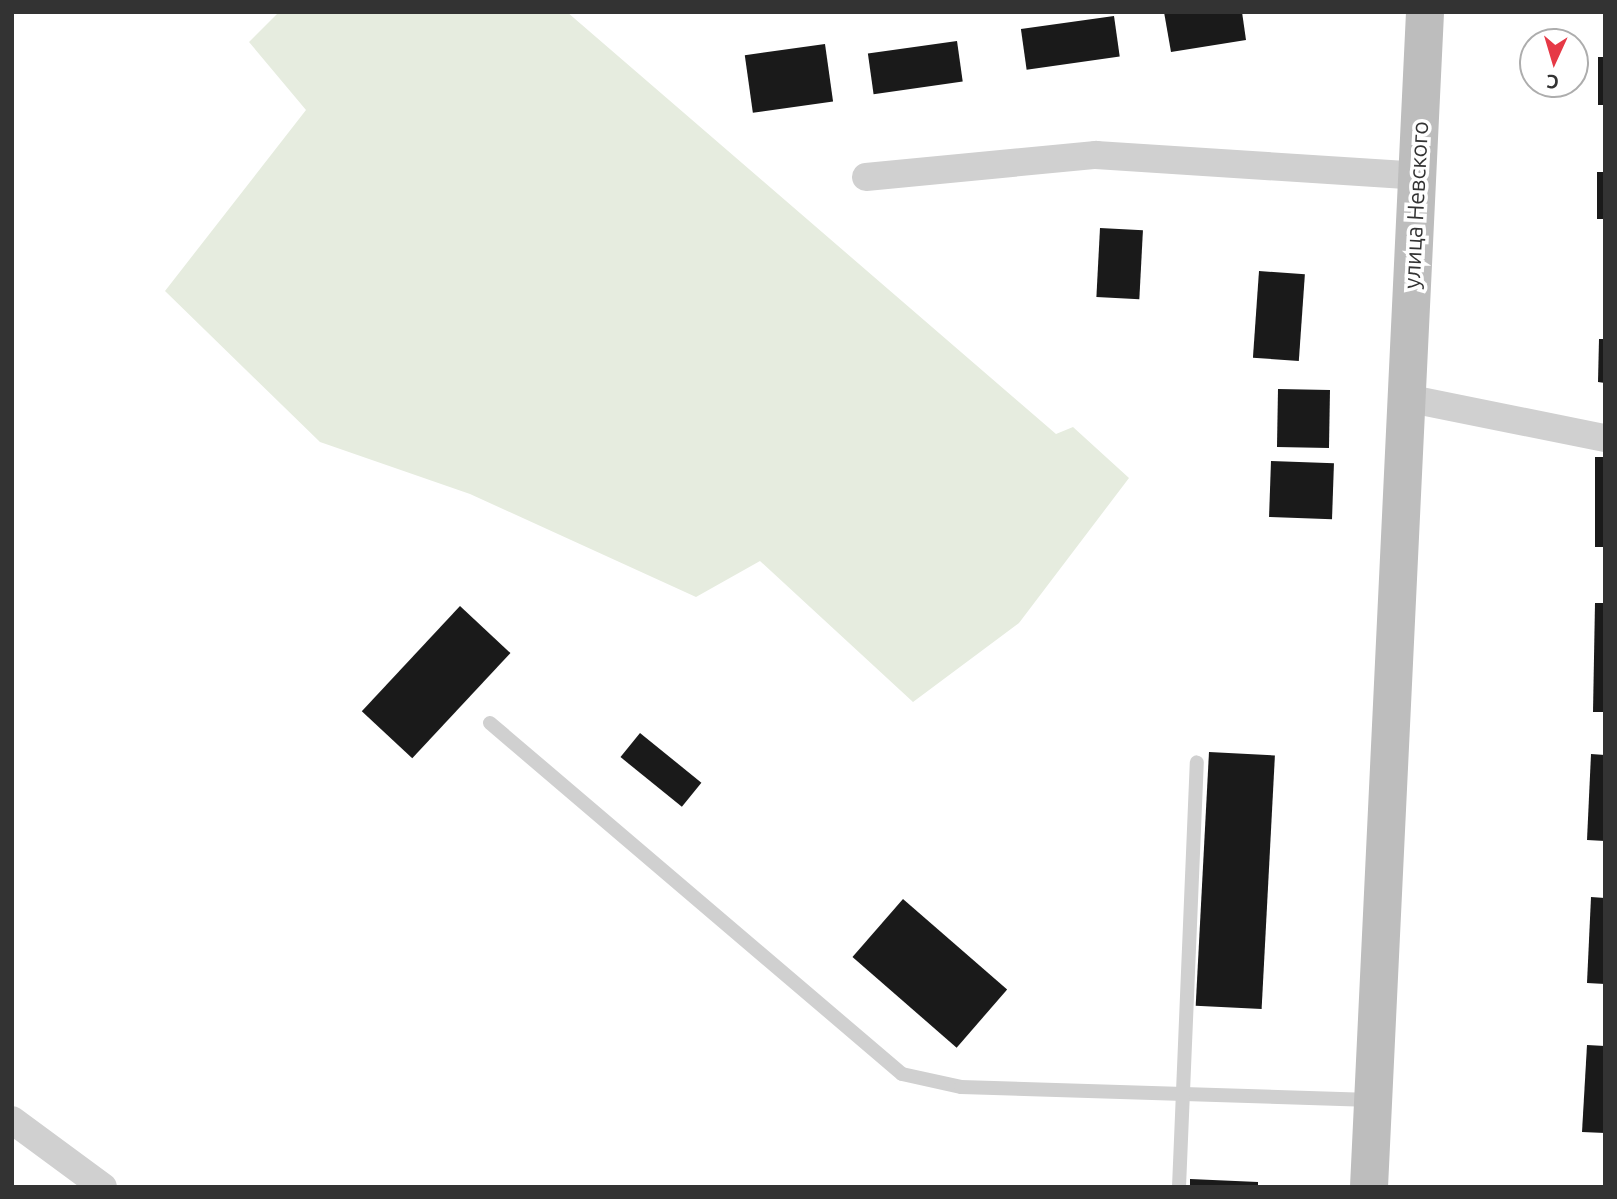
<!DOCTYPE html>
<html>
<head>
<meta charset="utf-8">
<style>
  body { margin:0 }
  #map { position:relative; width:1617px; height:1199px; overflow:hidden; background:#fff; font-family:Ubuntu,sans-serif }
  div>[style] { position:absolute }
  [style*='--x'] { left:calc(var(--x)*1px); top:calc(var(--y)*1px); width:calc(var(--w)*1px); rotate:calc(var(--a)*1deg) }
  .green>* { inset:0; background:#e6ecdf }
  .building>* { inset:0; background:#1a1a1a; transform-origin:0 0 }
  .service>* { height:14px; margin:-7px; padding:0 7px; transform-origin:7px; border-radius:7px; background:#d0d0d0 }
  .minor>* { height:28px; margin:-14px; padding:0 14px; transform-origin:14px; border-radius:14px; background:#d0d0d0 }
  .secondary>* { height:38px; margin:-19px; padding:0 19px; transform-origin:19px; border-radius:19px; background:#bdbdbd }
  span { translate:-50% -50%; white-space:nowrap; text-align:center; line-height:1.15; -webkit-text-stroke:7px #fff; paint-order:stroke }
  .street-label { font-size:23px; color:#333 }
  .frame { position:absolute; inset:0; border:14px solid #333; pointer-events:none }
  .north { position:absolute; left:1519px; top:28px; width:70px; height:70px; box-sizing:border-box; background:#fff; border:2px solid #adadad; border-radius:50%; rotate:184deg; font-size:19px; font-weight:700; line-height:28px; text-align:center; color:#333 }
  .north::after { content:''; display:block; margin:auto; width:24px; height:32px; background:#e63946; clip-path:polygon(50% 0,100% 100%,50% 72%,0 100%) }
</style>
</head>
<body>
<div id="map">
  <div class="green">
    <div style="clip-path:polygon(279px 12px,567px 12px,1056px 434px,1073px 427px,1129px 478px,1019px 623px,913px 702px,760px 561px,696px 597px,470px 494px,320px 442px,165px 291px,306px 110px,249px 42px)"></div>
  </div>
  <div class="building">
    <div style="clip-path:polygon(1164px 12px,1242px 12px,1246px 40px,1171px 52px)"></div>
    <div style="left:1114px;top:16px;width:41px;height:94px;rotate:82deg"></div>
    <div style="left:957px;top:41px;width:41px;height:90px;rotate:82deg"></div>
    <div style="left:825px;top:44px;width:58px;height:81px;rotate:82deg"></div>
    <div style="left:1598px;top:57px;width:7px;height:48px"></div>
    <div style="left:1597px;top:172px;width:8px;height:47px"></div>
    <div style="left:1100px;top:228px;width:43px;height:69px;rotate:3deg"></div>
    <div style="left:1259px;top:271px;width:46px;height:87px;rotate:4deg"></div>
    <div style="clip-path:polygon(1599px 339px,1605px 339px,1605px 383px,1598px 382px)"></div>
    <div style="left:1278px;top:389px;width:52px;height:58px;rotate:1deg"></div>
    <div style="left:1595px;top:457px;width:10px;height:90px"></div>
    <div style="left:1271px;top:461px;width:63px;height:56px;rotate:2deg"></div>
    <div style="clip-path:polygon(1595px 603px,1605px 603px,1605px 712px,1593px 712px)"></div>
    <div style="left:460px;top:606px;width:69px;height:144px;rotate:43deg"></div>
    <div style="left:640px;top:733px;width:79px;height:31px;rotate:39deg"></div>
    <div style="left:1209px;top:752px;width:66px;height:254px;rotate:3deg"></div>
    <div style="clip-path:polygon(1591px 754px,1605px 755px,1605px 841px,1587px 840px)"></div>
    <div style="clip-path:polygon(1591px 897px,1605px 898px,1605px 984px,1587px 983px)"></div>
    <div style="left:903px;top:899px;width:138px;height:77px;rotate:41deg"></div>
    <div style="clip-path:polygon(1587px 1045px,1605px 1046px,1605px 1133px,1582px 1132px)"></div>
    <div style="clip-path:polygon(1190px 1179px,1258px 1182px,1258px 1187px,1190px 1187px)"></div>
  </div>
  <div class="service">
    <div style="--x:490;--y:723;--w:541;--a:40.43"></div>
    <div style="--x:902;--y:1074;--w:60;--a:12.4"></div>
    <div style="--x:961;--y:1087;--w:411;--a:1.8"></div>
    <div style="--x:1179;--y:1187;--w:425;--a:-87.6"></div>
  </div>
  <div class="minor">
    <div style="--x:866;--y:177;--w:231;--a:-5.5"></div>
    <div style="--x:1096;--y:155;--w:322;--a:3.7"></div>
    <div style="--x:1406;--y:398;--w:203;--a:11.4"></div>
    <div style="--x:12;--y:1120;--w:113;--a:36.4"></div>
  </div>
  <div class="secondary">
    <div style="--x:1369;--y:1187;--w:1176;--a:-87.27"></div>
  </div>
  <div class="street-label">
    <span style="left:1416px;top:205px;rotate:-87deg">улица Невского</span>
  </div>
  <div class="frame"></div>
  <div class="north">С</div>
</div>
</body>
</html>
